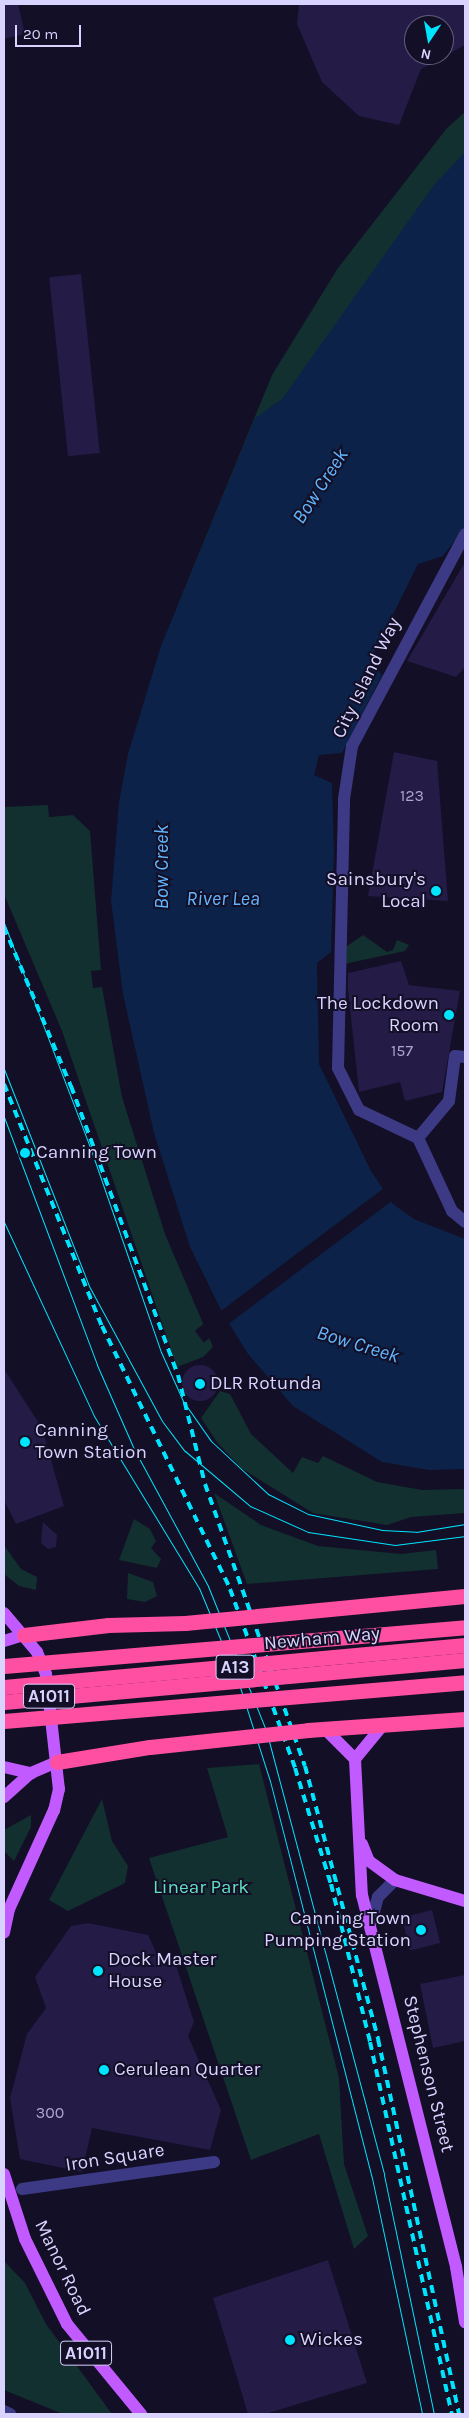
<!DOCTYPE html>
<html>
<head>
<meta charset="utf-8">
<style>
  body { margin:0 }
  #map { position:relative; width:469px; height:2418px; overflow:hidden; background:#130f26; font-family:Karla,sans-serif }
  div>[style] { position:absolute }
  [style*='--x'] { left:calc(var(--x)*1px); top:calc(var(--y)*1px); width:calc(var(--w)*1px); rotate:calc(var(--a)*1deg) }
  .green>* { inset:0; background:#12302f }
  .water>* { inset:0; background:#0c2248 }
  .pier>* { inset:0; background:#130f26; transform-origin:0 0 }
  .building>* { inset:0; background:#241b47; transform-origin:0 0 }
  .round { border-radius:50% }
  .minor>* { height:12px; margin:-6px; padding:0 6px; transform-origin:6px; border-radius:6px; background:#3d3a85 }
  .major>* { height:12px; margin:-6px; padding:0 6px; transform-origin:6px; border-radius:6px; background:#c25bff }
  .highway>* { height:15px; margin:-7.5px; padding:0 7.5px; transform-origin:7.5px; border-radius:7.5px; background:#ff4fa3 }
  .tram>* { height:1px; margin:-0.5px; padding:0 0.5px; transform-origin:0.5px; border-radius:0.5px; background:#00e5ff }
  .rail>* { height:4px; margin-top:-2px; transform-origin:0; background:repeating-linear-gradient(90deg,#00e5ff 0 8px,transparent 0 14px) }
  .highway-bridge>* { height:15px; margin:-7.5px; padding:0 7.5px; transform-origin:7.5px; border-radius:7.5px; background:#ff4fa3 }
  .dots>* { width:14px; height:14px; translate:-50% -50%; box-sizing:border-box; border:2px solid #130f26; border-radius:50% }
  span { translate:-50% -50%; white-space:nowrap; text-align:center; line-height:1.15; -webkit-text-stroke:4px #130f26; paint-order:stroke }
  .number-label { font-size:16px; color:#aca6d1 }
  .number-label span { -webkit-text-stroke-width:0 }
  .shield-label span { padding:1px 4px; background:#130f26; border:1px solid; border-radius:4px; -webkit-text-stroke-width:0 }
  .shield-label { font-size:18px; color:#d9d4ff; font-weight:700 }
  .street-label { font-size:19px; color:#d9d4ff }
  .poi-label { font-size:19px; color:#d9d4ff }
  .right { translate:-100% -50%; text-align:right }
  .left { translate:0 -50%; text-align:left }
  .park-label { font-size:19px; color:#5fe0c0 }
  .water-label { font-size:20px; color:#62b6ff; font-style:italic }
  .frame { position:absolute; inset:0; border:5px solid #d9d4ff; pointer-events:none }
  .north { position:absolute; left:404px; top:15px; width:50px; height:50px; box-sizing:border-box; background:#130f26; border:1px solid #625e7d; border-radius:50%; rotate:192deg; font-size:14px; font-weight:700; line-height:20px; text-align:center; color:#d9d4ff }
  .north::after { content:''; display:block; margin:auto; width:18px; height:22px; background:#00e5ff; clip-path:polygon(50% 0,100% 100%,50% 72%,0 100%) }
  .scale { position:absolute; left:15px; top:25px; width:66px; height:22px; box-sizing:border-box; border:2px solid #d9d4ff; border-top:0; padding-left:6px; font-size:15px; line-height:18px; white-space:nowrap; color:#d9d4ff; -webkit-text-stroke:4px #130f26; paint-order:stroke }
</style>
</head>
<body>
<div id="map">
  <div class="green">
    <div style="clip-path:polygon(465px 112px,465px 189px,177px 607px,272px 375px,338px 268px,447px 128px)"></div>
    <div style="clip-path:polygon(48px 805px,49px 817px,73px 815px,90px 831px,101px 970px,91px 971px,93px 988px,102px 987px,122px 1097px,165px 1234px,213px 1347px,203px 1357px,177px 1367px,62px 1031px,4px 894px,4px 807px)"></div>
    <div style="clip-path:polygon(363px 935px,387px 952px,393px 950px,397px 940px,409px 945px,405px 951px,344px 964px,343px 949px)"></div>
    <div style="clip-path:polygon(220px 1391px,230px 1394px,251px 1434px,293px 1473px,302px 1457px,318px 1463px,323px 1456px,377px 1482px,422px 1490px,464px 1489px,465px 1513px,411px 1517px,387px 1525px,313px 1513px,241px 1468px,217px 1442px,201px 1418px)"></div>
    <div style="clip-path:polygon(214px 1493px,261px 1525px,318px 1546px,401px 1554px,436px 1550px,438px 1569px,247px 1584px)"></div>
    <div style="clip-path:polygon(134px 1519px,150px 1529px,156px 1541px,151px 1548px,161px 1559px,157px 1568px,119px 1560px)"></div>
    <div style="clip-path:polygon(4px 1545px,21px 1569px,37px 1577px,36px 1590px,19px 1586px,4px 1574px)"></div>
    <div style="clip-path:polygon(128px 1573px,153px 1582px,157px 1596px,145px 1602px,127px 1599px)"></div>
    <div style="clip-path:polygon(259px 1764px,339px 2078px,344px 2164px,368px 2236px,354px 2249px,319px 2134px,251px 2160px,149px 1858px,228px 1837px,207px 1768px)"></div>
    <div style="clip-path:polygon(102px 1799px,112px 1841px,128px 1866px,125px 1883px,68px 1911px,49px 1900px)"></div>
    <div style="clip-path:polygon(31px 1815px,31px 1827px,14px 1861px,4px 1851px,4px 1830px)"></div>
    <div style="clip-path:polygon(4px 2261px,25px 2283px,46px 2324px,112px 2414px,63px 2414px,4px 2390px)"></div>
  </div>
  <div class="water">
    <div style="clip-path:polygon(465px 152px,465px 527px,443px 556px,418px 564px,370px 661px,382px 675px,342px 753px,319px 755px,314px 775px,332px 783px,334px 853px,331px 952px,317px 963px,319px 1064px,371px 1171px,393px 1204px,414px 1219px,465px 1239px,465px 1469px,429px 1470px,382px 1462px,293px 1406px,248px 1354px,222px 1312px,190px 1247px,154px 1133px,123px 994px,111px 901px,119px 802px,128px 754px,161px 646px,255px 418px,282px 399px,434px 185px)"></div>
  </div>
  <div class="pier">
    <div style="left:384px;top:1188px;width:15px;height:237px;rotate:53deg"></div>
  </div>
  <div class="building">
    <div style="clip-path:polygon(4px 4px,18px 4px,25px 34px,4px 39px)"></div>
    <div style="clip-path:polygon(evenodd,299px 4px,465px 4px,465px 45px,421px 69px,399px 125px,359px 116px,322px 82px,297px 24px,299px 4px,414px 25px,444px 25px,444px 55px,414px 55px,414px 25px)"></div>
    <div style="left:81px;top:274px;width:180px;height:32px;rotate:84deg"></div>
    <div style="clip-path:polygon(465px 562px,465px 667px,456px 677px,407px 661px)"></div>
    <div style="clip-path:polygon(394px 752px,437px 761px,448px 901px,368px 896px)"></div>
    <div style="clip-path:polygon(401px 961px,409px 985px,460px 991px,442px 1092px,405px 1101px,400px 1082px,359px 1092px,348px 989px,348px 973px)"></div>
    <div class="round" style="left:182px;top:1365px;width:36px;height:36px"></div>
    <div style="clip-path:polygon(4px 1369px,42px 1428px,64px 1506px,16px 1524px,4px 1500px)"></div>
    <div style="clip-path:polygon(43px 1522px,57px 1535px,56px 1547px,48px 1549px,41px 1543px)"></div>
    <div style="left:432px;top:1910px;width:34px;height:31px;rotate:76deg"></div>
    <div style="clip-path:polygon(88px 1923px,148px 1935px,162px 1965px,176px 1965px,194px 2022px,188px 2036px,221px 2110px,210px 2150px,92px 2128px,82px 2172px,20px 2159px,10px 2098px,27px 2034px,46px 2008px,35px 1977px,71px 1926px)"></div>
    <div style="clip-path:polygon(465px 1975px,465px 2041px,433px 2048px,420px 1984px)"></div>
    <div style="clip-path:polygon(328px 2260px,367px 2383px,265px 2414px,248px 2414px,213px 2298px)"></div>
  </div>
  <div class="minor">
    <div style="--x:418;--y:1138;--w:65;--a:-154.6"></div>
    <div style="--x:359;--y:1110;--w:47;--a:-116.6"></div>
    <div style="--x:338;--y:1068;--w:269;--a:-88.7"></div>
    <div style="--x:344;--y:799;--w:54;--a:-81.4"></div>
    <div style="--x:352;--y:746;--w:240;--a:-61.9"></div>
    <div style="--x:418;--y:1138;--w:48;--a:-50"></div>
    <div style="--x:449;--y:1101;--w:45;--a:-82.4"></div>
    <div style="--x:455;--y:1056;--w:10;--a:6"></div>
    <div style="--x:418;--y:1138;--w:81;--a:65"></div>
    <div style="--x:452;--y:1211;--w:17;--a:40"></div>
    <div style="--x:371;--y:1923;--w:27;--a:-75"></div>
    <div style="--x:378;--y:1897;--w:24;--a:-45"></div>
    <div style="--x:22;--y:2189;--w:194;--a:-8"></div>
    <div style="--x:4;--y:2411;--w:7;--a:27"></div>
  </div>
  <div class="major">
    <div style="--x:4;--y:1613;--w:51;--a:49.8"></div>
    <div style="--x:37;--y:1652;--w:24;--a:68"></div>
    <div style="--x:46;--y:1674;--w:116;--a:83.6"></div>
    <div style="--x:59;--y:1789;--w:22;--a:103"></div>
    <div style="--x:54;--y:1810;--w:109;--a:114.4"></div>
    <div style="--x:9;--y:1909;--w:24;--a:102"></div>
    <div style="--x:4;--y:1641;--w:21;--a:-17"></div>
    <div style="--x:326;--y:1730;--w:41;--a:45"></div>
    <div style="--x:355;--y:1759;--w:136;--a:87.1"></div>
    <div style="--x:362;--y:1895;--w:384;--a:75.8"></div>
    <div style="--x:456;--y:2267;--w:56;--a:80.7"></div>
    <div style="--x:355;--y:1759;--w:44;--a:-50.5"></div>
    <div style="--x:4;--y:1767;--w:28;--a:13"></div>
    <div style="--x:4;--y:1797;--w:36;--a:-42"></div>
    <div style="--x:31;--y:1773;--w:28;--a:-23"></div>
    <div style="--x:362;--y:1844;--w:18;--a:68"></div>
    <div style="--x:369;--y:1861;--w:32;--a:36"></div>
    <div style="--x:395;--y:1880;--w:73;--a:16.7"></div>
    <div style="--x:4;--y:2174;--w:68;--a:72.1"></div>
    <div style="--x:25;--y:2239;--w:95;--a:63.7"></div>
    <div style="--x:67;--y:2324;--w:117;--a:50.6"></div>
  </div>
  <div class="highway">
    <div style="--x:24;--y:1635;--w:85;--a:-6.8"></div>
    <div style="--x:108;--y:1625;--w:77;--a:-1.5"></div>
    <div style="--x:308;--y:1730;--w:157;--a:-4"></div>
    <div style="--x:57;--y:1762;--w:94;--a:-9.2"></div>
  </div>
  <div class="tram">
    <div style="--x:4;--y:923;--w:240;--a:69"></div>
    <div style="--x:90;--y:1147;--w:217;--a:70.9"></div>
    <div style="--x:161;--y:1352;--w:54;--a:65.8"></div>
    <div style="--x:183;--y:1401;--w:49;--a:55"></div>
    <div style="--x:211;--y:1441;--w:78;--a:42.9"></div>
    <div style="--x:268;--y:1494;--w:45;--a:26.6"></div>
    <div style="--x:308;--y:1514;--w:76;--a:12.2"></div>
    <div style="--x:382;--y:1530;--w:34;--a:3"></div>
    <div style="--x:416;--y:1532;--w:50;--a:-9.3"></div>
    <div style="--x:4;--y:1069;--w:233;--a:68.6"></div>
    <div style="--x:89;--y:1286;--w:153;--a:61.6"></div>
    <div style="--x:162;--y:1421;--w:38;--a:53"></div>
    <div style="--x:185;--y:1451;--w:85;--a:40.2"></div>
    <div style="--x:250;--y:1506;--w:64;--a:24.1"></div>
    <div style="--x:308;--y:1532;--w:88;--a:8.5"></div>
    <div style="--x:395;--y:1545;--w:71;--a:-7.3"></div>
    <div style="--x:4;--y:1117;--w:265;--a:69.4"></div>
    <div style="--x:97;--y:1365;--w:92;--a:66.2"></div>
    <div style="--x:134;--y:1449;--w:156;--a:61.6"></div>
    <div style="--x:208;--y:1586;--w:155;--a:68.1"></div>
    <div style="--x:266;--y:1730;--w:460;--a:75.1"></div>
    <div style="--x:384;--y:2175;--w:244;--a:78.2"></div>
    <div style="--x:4;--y:1222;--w:214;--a:65.1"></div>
    <div style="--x:94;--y:1416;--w:202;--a:58.6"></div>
    <div style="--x:199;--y:1588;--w:104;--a:67.4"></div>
    <div style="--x:239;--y:1684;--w:102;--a:72.3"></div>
    <div style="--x:270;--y:1781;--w:410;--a:75.6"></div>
    <div style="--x:372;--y:2178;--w:241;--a:78"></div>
  </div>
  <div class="rail">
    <div style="--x:4;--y:927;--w:173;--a:67.2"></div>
    <div style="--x:71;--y:1086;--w:308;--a:69.7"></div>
    <div style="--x:178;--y:1375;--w:112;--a:76.1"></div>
    <div style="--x:205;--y:1484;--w:299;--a:70.5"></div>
    <div style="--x:305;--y:1766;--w:283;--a:75"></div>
    <div style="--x:378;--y:2039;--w:384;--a:77.8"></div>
    <div style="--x:4;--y:1084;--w:261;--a:68"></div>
    <div style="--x:102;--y:1326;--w:292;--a:64"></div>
    <div style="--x:230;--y:1589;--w:190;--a:70"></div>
    <div style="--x:295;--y:1768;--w:121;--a:72.8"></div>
    <div style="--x:331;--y:1884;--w:163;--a:76.1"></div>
    <div style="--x:370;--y:2042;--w:381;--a:77.6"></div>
  </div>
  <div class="highway-bridge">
    <div style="--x:185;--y:1623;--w:281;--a:-5.5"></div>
    <div style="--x:4;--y:1666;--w:463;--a:-4.8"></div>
    <div style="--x:4;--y:1687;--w:463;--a:-5.2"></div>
    <div style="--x:4;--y:1702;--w:463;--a:-5.2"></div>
    <div style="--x:4;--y:1721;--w:463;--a:-4.8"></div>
    <div style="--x:150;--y:1747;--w:159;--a:-6.1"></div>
  </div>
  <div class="dots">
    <div style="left:436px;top:891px;background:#00e5ff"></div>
    <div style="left:449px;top:1015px;background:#00e5ff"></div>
    <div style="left:25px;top:1153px;background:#00e5ff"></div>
    <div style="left:200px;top:1384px;background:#00e5ff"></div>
    <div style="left:25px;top:1442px;background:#00e5ff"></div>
    <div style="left:421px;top:1930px;background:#00e5ff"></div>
    <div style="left:98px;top:1971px;background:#00e5ff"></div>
    <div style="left:104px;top:2070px;background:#00e5ff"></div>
    <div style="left:290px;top:2340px;background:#00e5ff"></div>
  </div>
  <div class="number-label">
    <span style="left:412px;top:796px">123</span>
    <span style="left:402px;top:1051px">157</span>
    <span style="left:50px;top:2113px">300</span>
  </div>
  <div class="shield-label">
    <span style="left:235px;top:1667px">A13</span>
    <span style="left:49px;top:1696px">A1011</span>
    <span style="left:86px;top:2353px">A1011</span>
  </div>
  <div class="street-label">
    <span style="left:367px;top:678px;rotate:-64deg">City Island Way</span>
    <span style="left:322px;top:1639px;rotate:-5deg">Newham Way</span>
    <span style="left:428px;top:2074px;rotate:76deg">Stephenson Street</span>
    <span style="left:115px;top:2158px;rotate:-9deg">Iron Square</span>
    <span style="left:62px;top:2268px;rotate:64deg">Manor Road</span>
  </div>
  <div class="poi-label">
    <span class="right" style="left:426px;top:891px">Sainsbury's<br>Local</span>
    <span class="right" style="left:439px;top:1015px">The Lockdown<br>Room</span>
    <span class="left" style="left:36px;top:1153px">Canning Town</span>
    <span class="left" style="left:210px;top:1384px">DLR Rotunda</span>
    <span class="left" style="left:35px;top:1442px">Canning<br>Town Station</span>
    <span class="right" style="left:411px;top:1930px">Canning Town<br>Pumping Station</span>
    <span class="left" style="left:108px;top:1971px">Dock Master<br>House</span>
    <span class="left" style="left:114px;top:2070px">Cerulean Quarter</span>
    <span class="left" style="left:300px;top:2340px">Wickes</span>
  </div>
  <div class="park-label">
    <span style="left:201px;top:1888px">Linear Park</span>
  </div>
  <div class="water-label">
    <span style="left:320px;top:486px;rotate:-57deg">Bow Creek</span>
    <span style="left:161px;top:867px;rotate:-90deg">Bow Creek</span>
    <span style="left:223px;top:898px">River Lea</span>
    <span style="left:358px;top:1344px;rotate:17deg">Bow Creek</span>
  </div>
  <div class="frame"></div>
  <div class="north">N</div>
  <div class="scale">20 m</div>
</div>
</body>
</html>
